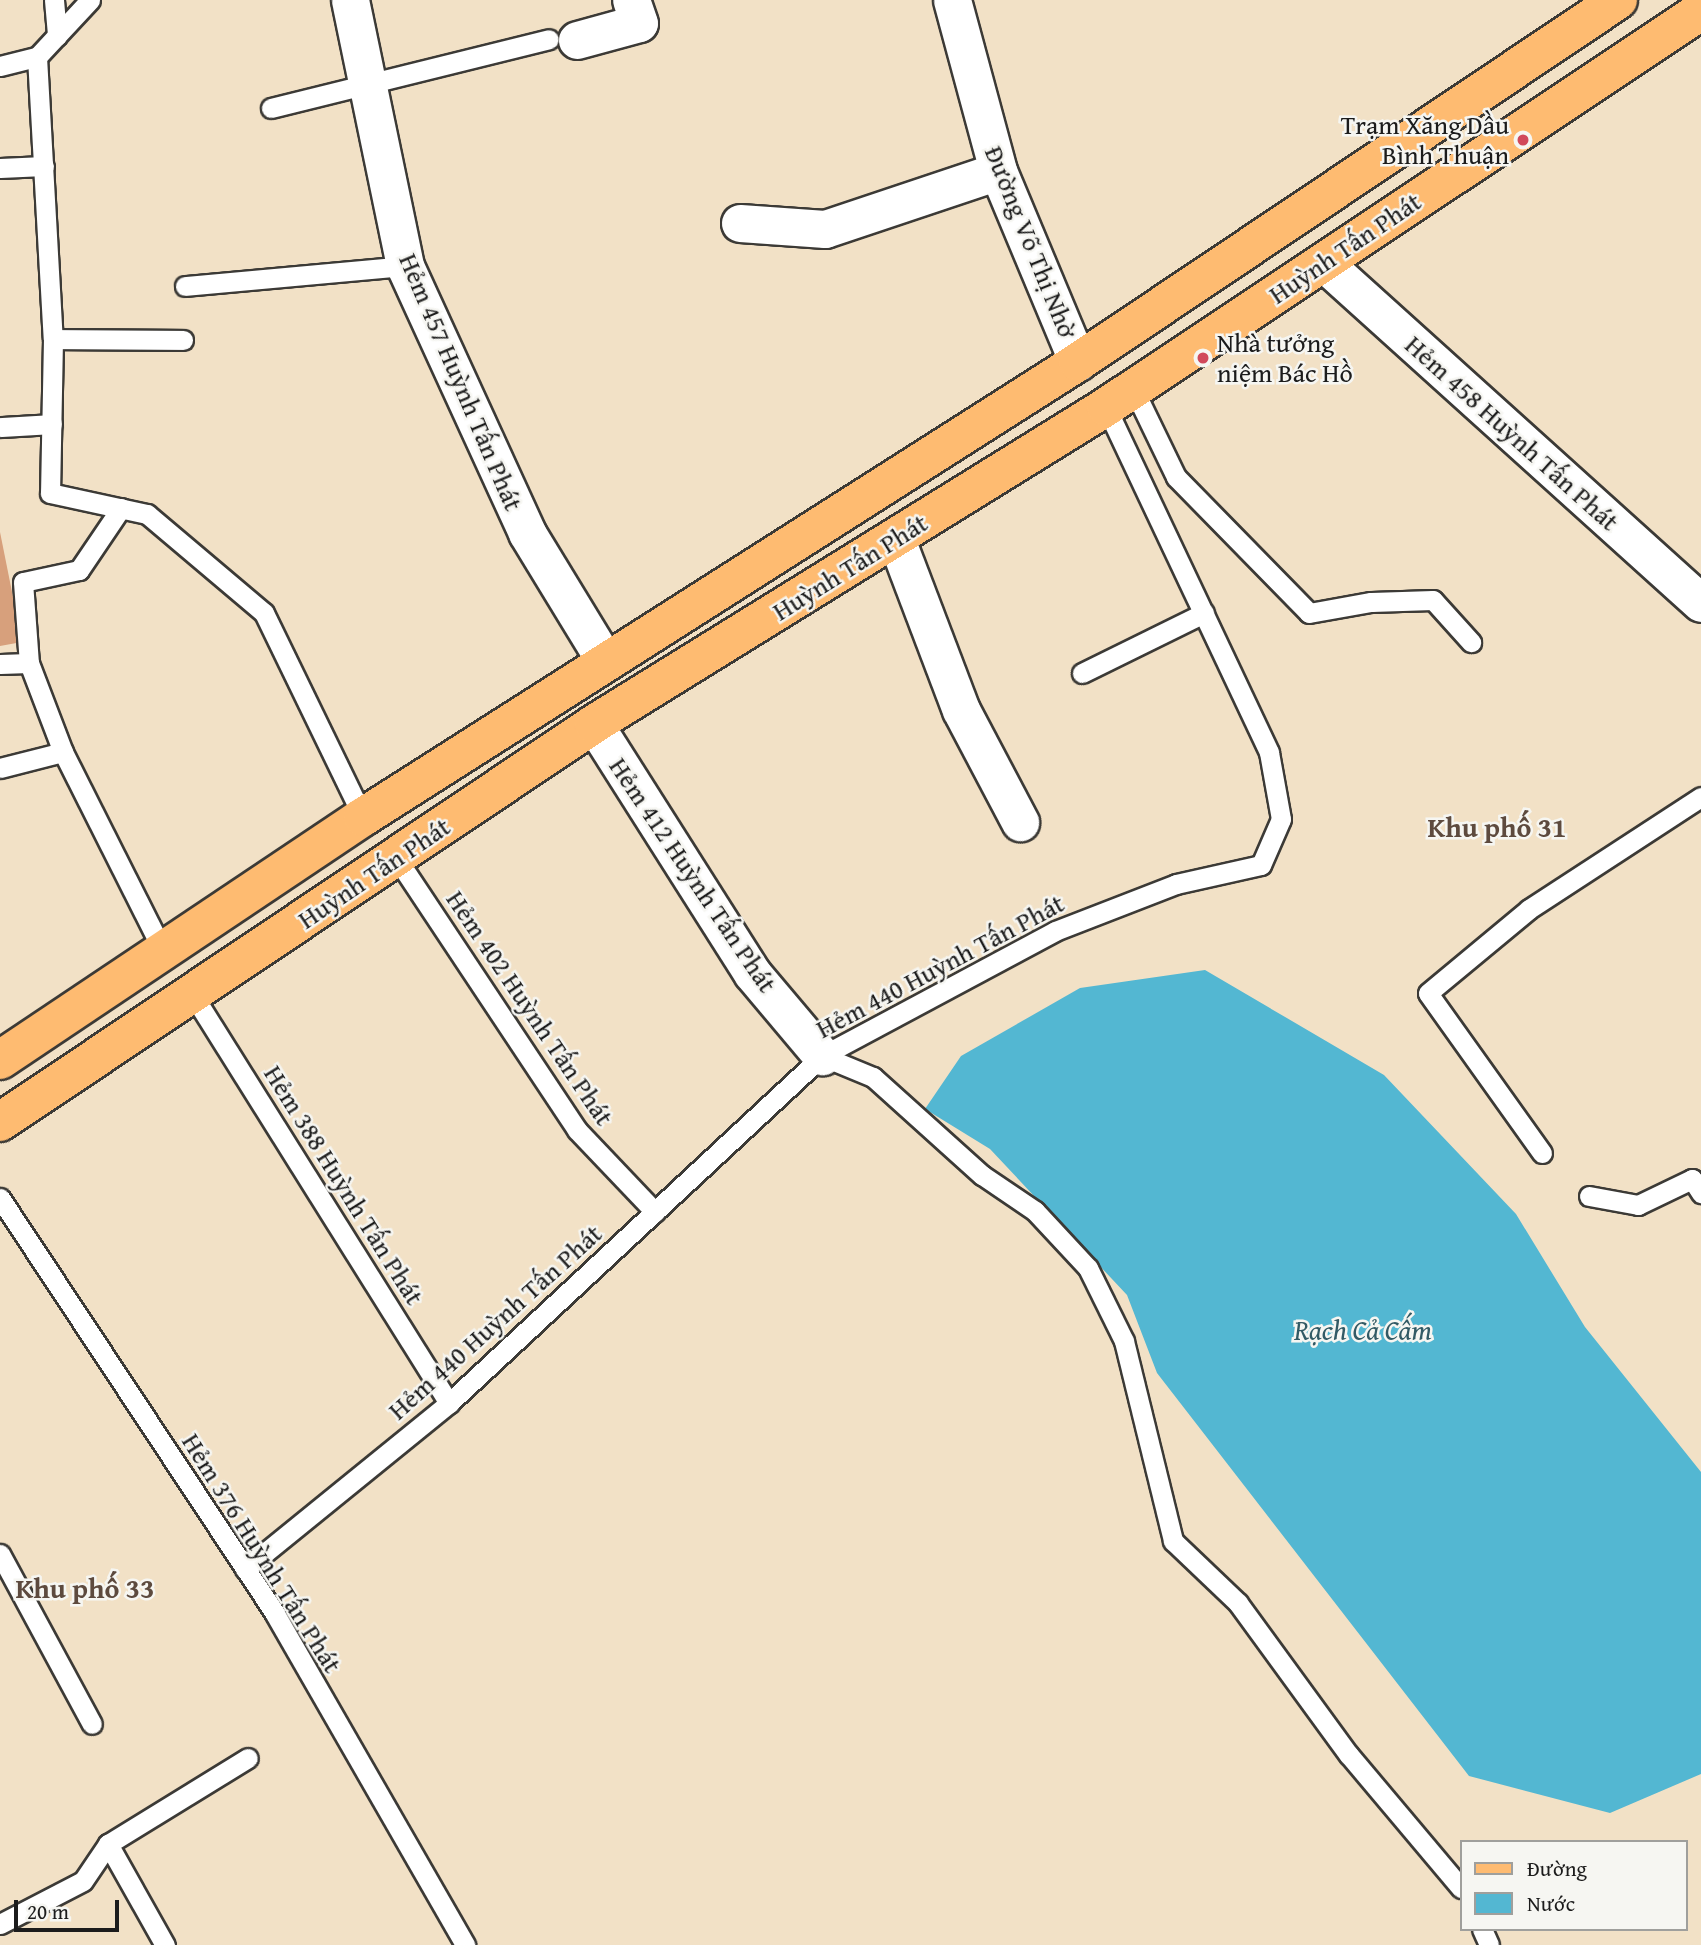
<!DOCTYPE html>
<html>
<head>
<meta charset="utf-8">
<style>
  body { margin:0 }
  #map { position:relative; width:1701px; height:1945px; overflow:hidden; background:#f2e1c6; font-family:"Gentium Book Plus",serif }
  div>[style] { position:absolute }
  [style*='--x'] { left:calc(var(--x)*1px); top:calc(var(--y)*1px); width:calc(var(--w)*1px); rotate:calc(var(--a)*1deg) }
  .water>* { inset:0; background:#53b7d2 }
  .building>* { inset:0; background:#d7a07c }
  .roads { filter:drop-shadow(2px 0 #3c3a36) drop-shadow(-2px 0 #3c3a36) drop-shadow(0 2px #3c3a36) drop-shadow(0 -2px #3c3a36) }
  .lane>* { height:19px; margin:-9.5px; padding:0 9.5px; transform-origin:9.5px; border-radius:9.5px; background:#fff }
  .street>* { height:37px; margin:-18.5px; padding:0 18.5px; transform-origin:18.5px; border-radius:18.5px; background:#fff }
  .primary>* { height:38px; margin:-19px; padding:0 19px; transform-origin:19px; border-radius:19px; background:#febb71 }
  .dots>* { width:19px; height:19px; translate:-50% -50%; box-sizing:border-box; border:4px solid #f6f6f2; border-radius:50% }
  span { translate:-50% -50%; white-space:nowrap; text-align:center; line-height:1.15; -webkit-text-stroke:5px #f6f6f2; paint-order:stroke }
  .poi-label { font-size:26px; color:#1c1c1c }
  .right { translate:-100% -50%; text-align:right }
  .left { translate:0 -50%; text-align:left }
  .street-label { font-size:26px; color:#1c1c1c }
  .neighbourhood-label { font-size:28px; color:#5d4a3e; font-weight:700 }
  .water-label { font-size:28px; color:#325a65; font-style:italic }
  .legend { position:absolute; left:1460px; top:1840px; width:228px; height:91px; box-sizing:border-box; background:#f6f6f2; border:2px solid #9f9f9c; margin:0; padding:9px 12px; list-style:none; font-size:21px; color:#1c1c1c }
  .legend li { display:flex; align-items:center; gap:14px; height:35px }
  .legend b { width:35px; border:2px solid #9f9f9c }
  .scale { position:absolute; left:14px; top:1900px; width:105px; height:32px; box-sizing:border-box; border:4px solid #1c1c1c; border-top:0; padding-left:9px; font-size:21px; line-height:24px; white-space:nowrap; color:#1c1c1c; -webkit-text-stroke:5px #f6f6f2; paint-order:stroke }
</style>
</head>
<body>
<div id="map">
  <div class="water">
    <div style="clip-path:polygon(1205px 970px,1384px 1075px,1516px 1214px,1585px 1327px,1701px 1472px,1701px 1774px,1610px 1813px,1469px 1776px,1157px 1373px,1127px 1295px,990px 1149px,925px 1109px,961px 1056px,1080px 988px)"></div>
  </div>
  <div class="building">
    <div style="clip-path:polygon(0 532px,22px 642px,0 646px)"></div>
  </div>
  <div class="roads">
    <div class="lane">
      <div style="--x:54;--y:0;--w:36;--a:85"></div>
      <div style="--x:90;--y:0;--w:78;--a:132.9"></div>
      <div style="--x:37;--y:57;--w:282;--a:86.8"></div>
      <div style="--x:53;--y:339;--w:154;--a:91.1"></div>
      <div style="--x:50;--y:493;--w:99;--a:12.2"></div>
      <div style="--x:147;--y:514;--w:153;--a:40.2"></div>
      <div style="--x:264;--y:613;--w:227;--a:64.1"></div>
      <div style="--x:0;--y:66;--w:38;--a:-14"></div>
      <div style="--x:271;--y:108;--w:286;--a:-13.9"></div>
      <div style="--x:0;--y:168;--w:44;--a:-2.6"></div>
      <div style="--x:185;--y:286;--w:221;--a:-5.2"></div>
      <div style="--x:53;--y:339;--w:130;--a:0.4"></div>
      <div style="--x:1133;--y:388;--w:99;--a:64.2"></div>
      <div style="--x:1176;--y:477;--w:190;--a:45.6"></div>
      <div style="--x:1309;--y:613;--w:63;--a:-10.1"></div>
      <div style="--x:1371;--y:602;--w:62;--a:-1.8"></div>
      <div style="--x:1433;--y:600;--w:57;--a:47.9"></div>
      <div style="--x:0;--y:427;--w:52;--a:-3.3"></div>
      <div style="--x:121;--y:508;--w:75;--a:124.1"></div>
      <div style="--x:79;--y:570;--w:57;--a:167.9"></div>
      <div style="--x:23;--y:582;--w:81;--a:85.8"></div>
      <div style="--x:29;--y:663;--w:95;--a:69.1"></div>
      <div style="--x:63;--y:752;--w:223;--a:63.3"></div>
      <div style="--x:0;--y:664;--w:29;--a:-2"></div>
      <div style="--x:1082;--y:673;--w:136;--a:-26.2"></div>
      <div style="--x:0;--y:768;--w:65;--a:-14.3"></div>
      <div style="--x:397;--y:859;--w:325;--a:56.4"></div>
      <div style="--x:577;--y:1130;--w:113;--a:46.4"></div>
      <div style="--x:193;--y:995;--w:482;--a:57.9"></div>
      <div style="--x:822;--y:1056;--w:55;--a:22.4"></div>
      <div style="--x:873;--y:1077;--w:147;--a:42"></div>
      <div style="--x:982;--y:1175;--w:64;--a:34.2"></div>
      <div style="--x:1035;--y:1211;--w:78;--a:47.1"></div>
      <div style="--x:1088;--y:1268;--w:81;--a:63.7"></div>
      <div style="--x:1124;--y:1341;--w:206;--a:76.2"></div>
      <div style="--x:1173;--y:1541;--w:90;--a:43.6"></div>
      <div style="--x:1238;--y:1603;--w:188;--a:53.9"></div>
      <div style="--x:1349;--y:1755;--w:174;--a:49.9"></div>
      <div style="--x:1542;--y:1153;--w:196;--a:-125.5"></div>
      <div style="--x:1428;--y:993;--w:131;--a:-39.7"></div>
      <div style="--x:1529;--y:909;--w:205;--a:-33.1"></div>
      <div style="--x:1589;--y:1196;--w:50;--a:10.4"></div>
      <div style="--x:1638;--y:1205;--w:60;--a:-25.7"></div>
      <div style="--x:1692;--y:1179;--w:17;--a:57"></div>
      <div style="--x:0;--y:1198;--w:499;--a:56.5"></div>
      <div style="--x:275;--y:1614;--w:382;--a:60.1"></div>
      <div style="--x:0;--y:1554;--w:193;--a:61.6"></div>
      <div style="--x:245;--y:1569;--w:263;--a:-39.1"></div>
      <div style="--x:449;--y:1403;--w:509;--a:-42.93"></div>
      <div style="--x:822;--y:1056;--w:264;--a:-28.2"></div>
      <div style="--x:1055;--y:931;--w:130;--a:-21.2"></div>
      <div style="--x:1176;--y:884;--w:87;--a:-12.6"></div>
      <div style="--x:1261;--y:865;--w:50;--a:-66.5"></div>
      <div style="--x:1281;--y:819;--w:68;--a:-100.2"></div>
      <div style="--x:1269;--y:752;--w:382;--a:-115.3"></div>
      <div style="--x:108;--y:1844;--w:116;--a:60.6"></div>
      <div style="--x:0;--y:1924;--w:93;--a:-27.4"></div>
      <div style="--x:83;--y:1881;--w:45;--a:-56"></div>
      <div style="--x:108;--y:1844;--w:164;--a:-31.6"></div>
      <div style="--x:1482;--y:1929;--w:17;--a:66"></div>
    </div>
    <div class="street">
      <div style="--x:350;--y:0;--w:272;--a:78.3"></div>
      <div style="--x:405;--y:266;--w:294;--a:65.4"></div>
      <div style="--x:527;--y:533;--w:150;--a:58.6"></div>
      <div style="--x:952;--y:0;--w:177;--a:74.9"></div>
      <div style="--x:998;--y:171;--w:207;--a:67.3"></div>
      <div style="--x:577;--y:40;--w:64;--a:-15.3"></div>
      <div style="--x:639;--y:23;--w:24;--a:-109"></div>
      <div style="--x:740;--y:223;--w:85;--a:4"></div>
      <div style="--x:825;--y:229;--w:182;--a:-18.5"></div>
      <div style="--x:1323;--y:262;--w:509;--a:42.05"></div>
      <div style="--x:896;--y:539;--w:183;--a:69.2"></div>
      <div style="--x:961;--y:710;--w:127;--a:62.2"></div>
      <div style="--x:594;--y:724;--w:295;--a:57.6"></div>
      <div style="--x:752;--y:973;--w:109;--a:49.9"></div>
    </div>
    <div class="primary">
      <div style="--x:0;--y:1060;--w:437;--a:-33.8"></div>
      <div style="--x:363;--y:817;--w:847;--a:-32.47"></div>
      <div style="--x:1078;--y:362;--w:650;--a:-33.84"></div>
      <div style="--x:0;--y:1122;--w:715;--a:-33.82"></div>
      <div style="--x:594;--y:724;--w:602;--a:-31.76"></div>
      <div style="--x:1106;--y:407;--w:715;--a:-33.65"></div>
    </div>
  </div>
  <div class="dots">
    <div style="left:1523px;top:140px;background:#d1495b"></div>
    <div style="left:1203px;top:358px;background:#d1495b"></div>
  </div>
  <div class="poi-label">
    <span class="right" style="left:1509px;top:140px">Trạm Xăng Dầu<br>Bình Thuận</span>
    <span class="left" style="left:1217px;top:358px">Nhà tưởng<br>niệm Bác Hồ</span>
  </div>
  <div class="street-label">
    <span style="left:1031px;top:242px;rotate:68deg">Đường Võ Thị Nhờ</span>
    <span style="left:1345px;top:248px;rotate:-34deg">Huỳnh Tấn Phát</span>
    <span style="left:461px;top:382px;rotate:67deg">Hẻm 457 Huỳnh Tấn Phát</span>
    <span style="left:1512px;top:433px;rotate:42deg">Hẻm 458 Huỳnh Tấn Phát</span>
    <span style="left:850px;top:567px;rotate:-32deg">Huỳnh Tấn Phát</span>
    <span style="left:374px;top:873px;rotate:-34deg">Huỳnh Tấn Phát</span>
    <span style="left:693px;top:875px;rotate:56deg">Hẻm 412 Huỳnh Tấn Phát</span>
    <span style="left:940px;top:966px;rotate:-28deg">Hẻm 440 Huỳnh Tấn Phát</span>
    <span style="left:530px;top:1008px;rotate:56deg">Hẻm 402 Huỳnh Tấn Phát</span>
    <span style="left:344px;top:1185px;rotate:58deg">Hẻm 388 Huỳnh Tấn Phát</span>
    <span style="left:495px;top:1322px;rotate:-42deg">Hẻm 440 Huỳnh Tấn Phát</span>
    <span style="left:262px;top:1553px;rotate:58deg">Hẻm 376 Huỳnh Tấn Phát</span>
  </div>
  <div class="neighbourhood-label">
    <span style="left:1497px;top:827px">Khu phố 31</span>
    <span style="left:85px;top:1588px">Khu phố 33</span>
  </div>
  <div class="water-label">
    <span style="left:1363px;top:1330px">Rạch Cả Cấm</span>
  </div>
  <ul class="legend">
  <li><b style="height:9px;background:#febb71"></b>Đường</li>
  <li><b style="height:19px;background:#53b7d2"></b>Nước</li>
  </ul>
  <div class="scale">20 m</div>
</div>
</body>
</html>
